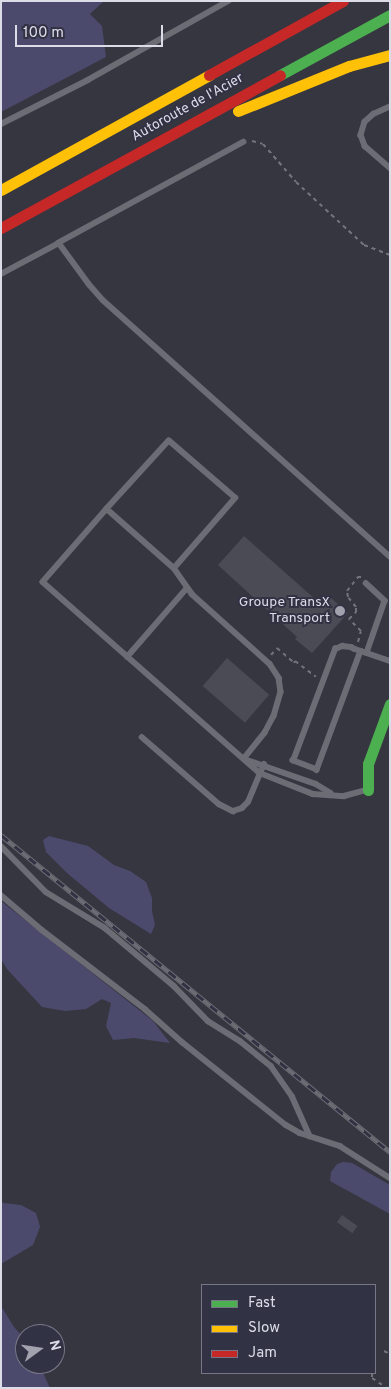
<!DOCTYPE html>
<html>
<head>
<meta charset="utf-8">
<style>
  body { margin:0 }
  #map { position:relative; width:391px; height:1389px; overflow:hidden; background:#363641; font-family:Overpass,sans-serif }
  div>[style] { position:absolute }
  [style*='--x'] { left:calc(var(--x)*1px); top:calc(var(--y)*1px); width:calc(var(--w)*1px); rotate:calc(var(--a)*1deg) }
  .green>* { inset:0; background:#4b4a6c }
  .building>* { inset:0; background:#4b4b55; transform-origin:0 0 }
  .path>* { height:2px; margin-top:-1px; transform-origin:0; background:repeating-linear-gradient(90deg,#73737c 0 4px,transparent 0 8px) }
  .lane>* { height:5.5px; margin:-2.75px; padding:0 2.75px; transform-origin:2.75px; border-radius:2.75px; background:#6c6c74 }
  .fast>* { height:11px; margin:-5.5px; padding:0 5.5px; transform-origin:5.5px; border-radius:5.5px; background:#4caf50 }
  .slow>* { height:11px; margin:-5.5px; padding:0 5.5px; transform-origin:5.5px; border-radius:5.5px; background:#ffc107 }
  .jam>* { height:11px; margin:-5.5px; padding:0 5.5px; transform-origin:5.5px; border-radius:5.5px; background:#c62828 }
  .rail>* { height:5px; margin-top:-2.5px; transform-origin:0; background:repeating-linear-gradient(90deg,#323245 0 9px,#6c6c74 0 18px); box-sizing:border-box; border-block:1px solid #6c6c74 }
  .dots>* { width:14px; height:14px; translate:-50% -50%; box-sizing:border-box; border:2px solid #323245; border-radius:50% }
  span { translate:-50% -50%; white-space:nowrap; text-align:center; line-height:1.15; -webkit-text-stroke:4px #323245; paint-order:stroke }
  .street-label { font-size:14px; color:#dbdce8 }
  .poi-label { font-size:14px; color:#dbdce8 }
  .right { translate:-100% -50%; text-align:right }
  .frame { position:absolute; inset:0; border:2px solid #dbdce8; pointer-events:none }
  .legend { position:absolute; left:201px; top:1284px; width:175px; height:90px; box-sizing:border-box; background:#323245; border:1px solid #767686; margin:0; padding:6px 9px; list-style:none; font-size:15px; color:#dbdce8 }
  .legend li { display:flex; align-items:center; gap:10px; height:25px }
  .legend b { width:25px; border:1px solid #767686 }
  .north { position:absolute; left:15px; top:1324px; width:50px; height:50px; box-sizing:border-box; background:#323245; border:1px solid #767686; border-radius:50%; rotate:76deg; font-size:14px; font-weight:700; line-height:20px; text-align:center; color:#dbdce8 }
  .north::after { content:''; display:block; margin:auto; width:18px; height:22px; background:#a1a2ae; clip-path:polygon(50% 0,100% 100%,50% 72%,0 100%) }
  .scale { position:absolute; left:15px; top:25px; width:148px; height:22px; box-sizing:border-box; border:2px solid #dbdce8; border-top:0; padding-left:6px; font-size:15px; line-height:18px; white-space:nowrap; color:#dbdce8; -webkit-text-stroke:4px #323245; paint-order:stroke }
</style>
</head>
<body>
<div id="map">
  <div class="green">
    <div style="clip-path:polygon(1px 1px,104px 1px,90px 14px,102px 26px,106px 57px,1px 112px)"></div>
    <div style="clip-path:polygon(49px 836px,88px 846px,114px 865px,130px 871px,146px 882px,152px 898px,152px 911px,155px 925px,151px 934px,109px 908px,67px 873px,46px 852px,43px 840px)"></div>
    <div style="clip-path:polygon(1px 901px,153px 1021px,170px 1043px,134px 1038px,113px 1040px,106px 1026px,111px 1003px,102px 999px,86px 1009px,65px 1011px,42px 1007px,7px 969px,1px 959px)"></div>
    <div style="clip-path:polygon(343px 1162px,352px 1163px,390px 1185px,390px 1214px,330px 1181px,331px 1172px,337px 1164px)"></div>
    <div style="clip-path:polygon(1px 1200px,3px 1203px,21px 1205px,36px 1213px,40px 1227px,33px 1245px,1px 1264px)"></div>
    <div style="clip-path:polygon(1px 1306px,14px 1327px,25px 1339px,25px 1364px,39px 1364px,50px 1388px,1px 1388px)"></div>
  </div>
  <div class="building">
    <div style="clip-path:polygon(244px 536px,324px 607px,331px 598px,348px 613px,312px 653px,295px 639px,297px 637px,218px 565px)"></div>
    <div style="left:227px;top:658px;width:56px;height:37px;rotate:41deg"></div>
    <div style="left:342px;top:1215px;width:19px;height:9px;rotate:35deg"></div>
  </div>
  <div class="path">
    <div style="--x:252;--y:141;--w:11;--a:15"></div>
    <div style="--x:263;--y:144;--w:50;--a:49"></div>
    <div style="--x:296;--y:182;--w:93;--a:42.8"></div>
    <div style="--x:364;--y:245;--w:28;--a:21"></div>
    <div style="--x:358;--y:642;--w:11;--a:-75"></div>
    <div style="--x:361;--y:631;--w:17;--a:-135"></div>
    <div style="--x:349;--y:619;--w:10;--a:-45"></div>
    <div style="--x:356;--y:612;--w:5;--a:-90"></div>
    <div style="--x:356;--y:607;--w:13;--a:-129"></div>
    <div style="--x:348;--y:597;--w:6;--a:-99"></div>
    <div style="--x:347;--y:591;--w:18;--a:-52"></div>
    <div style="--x:358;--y:577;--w:3;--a:0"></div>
    <div style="--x:271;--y:655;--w:9;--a:-49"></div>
    <div style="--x:277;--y:648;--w:23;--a:41"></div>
    <div style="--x:294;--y:663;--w:2;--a:-63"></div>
    <div style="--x:295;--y:661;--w:26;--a:37"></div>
    <div style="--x:384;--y:1351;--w:7;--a:27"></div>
    <div style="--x:372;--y:1373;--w:5;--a:90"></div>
    <div style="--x:372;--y:1378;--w:18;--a:34"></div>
  </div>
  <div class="lane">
    <div style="--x:390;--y:107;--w:17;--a:156"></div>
    <div style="--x:374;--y:114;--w:12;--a:138"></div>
    <div style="--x:365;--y:122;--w:14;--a:107"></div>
    <div style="--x:361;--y:135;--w:12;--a:70"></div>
    <div style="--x:365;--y:146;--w:33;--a:41"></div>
    <div style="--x:1;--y:124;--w:97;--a:-26.8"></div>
    <div style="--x:88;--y:80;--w:161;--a:-29.4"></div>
    <div style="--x:244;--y:142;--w:211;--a:151.4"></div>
    <div style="--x:59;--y:243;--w:51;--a:53.8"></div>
    <div style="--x:89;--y:284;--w:21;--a:49"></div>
    <div style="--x:103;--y:300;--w:385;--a:41.8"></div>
    <div style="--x:1;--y:274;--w:66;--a:-28.1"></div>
    <div style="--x:107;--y:509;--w:89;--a:41.4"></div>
    <div style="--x:174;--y:568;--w:93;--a:-48.9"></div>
    <div style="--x:235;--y:498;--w:87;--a:-139.2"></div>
    <div style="--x:169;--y:441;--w:92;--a:132.4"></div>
    <div style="--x:107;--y:509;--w:97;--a:131.2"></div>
    <div style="--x:43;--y:582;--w:289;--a:41.4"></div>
    <div style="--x:260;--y:773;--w:57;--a:21.6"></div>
    <div style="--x:313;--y:794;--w:31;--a:4"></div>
    <div style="--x:344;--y:796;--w:23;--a:-15"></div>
    <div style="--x:174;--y:568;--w:32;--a:55"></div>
    <div style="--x:192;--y:594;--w:105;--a:41.9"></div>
    <div style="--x:270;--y:664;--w:17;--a:57"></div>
    <div style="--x:279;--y:678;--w:14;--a:82"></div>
    <div style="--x:281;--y:692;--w:25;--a:106"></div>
    <div style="--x:274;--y:716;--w:19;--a:118"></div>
    <div style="--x:265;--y:733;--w:33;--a:129"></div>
    <div style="--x:366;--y:583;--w:26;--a:43"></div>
    <div style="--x:385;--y:601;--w:55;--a:109.1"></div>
    <div style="--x:361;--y:651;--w:127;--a:110.3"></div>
    <div style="--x:317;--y:770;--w:26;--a:-159"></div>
    <div style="--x:293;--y:761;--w:120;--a:-69.4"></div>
    <div style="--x:335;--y:649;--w:8;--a:-23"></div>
    <div style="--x:342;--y:646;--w:9;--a:6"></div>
    <div style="--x:351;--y:647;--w:4;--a:27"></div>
    <div style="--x:355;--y:649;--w:6;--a:18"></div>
    <div style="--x:361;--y:651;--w:31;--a:19"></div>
    <div style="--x:127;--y:657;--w:91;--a:-49"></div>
    <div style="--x:142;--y:737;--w:102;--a:41"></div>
    <div style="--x:219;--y:804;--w:16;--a:27"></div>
    <div style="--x:233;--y:811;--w:9;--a:-18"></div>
    <div style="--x:242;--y:808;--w:8;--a:-45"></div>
    <div style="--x:248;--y:802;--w:41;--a:-67.2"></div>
    <div style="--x:247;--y:760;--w:73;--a:19.2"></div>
    <div style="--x:316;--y:784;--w:17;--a:31"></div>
    <div style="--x:1;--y:846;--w:64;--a:45.6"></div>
    <div style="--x:46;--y:892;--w:69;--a:31.4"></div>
    <div style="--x:105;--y:928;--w:90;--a:40"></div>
    <div style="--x:174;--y:986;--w:49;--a:45.8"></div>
    <div style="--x:208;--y:1021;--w:38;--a:32"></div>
    <div style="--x:240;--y:1041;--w:40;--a:39"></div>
    <div style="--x:271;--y:1066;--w:37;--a:55"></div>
    <div style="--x:292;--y:1096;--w:44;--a:65.8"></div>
    <div style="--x:1;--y:895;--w:54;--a:40.5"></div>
    <div style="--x:42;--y:930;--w:130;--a:37.5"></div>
    <div style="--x:145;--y:1009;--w:50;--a:41.7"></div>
    <div style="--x:182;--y:1042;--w:133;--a:38.6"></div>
    <div style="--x:286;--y:1125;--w:16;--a:30"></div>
    <div style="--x:300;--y:1133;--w:42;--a:18"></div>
    <div style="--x:340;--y:1146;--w:59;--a:32.6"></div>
  </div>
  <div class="fast">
    <div style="--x:280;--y:75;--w:125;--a:-28.6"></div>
    <div style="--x:368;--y:790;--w:26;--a:-90"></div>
    <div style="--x:368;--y:764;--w:64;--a:-69.9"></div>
  </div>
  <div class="slow">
    <div style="--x:238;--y:111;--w:120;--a:-22.1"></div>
    <div style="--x:349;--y:66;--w:42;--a:-15"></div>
    <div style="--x:1;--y:190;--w:238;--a:-28.9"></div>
  </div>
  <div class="jam">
    <div style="--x:209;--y:75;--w:153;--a:-28.9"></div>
    <div style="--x:1;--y:228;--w:318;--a:-28.7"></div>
  </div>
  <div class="rail">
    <div style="--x:1;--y:835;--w:502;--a:39.18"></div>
  </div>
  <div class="dots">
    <div style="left:340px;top:611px;background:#a1a2ae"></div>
  </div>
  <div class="street-label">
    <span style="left:188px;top:108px;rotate:-29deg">Autoroute de l'Acier</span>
  </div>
  <div class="poi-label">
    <span class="right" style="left:330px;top:611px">Groupe TransX<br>Transport</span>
  </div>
  <div class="frame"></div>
  <ul class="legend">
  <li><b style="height:6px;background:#4caf50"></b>Fast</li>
  <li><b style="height:6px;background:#ffc107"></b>Slow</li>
  <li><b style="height:6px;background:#c62828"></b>Jam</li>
  </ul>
  <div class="north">N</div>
  <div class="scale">100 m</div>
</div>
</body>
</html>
